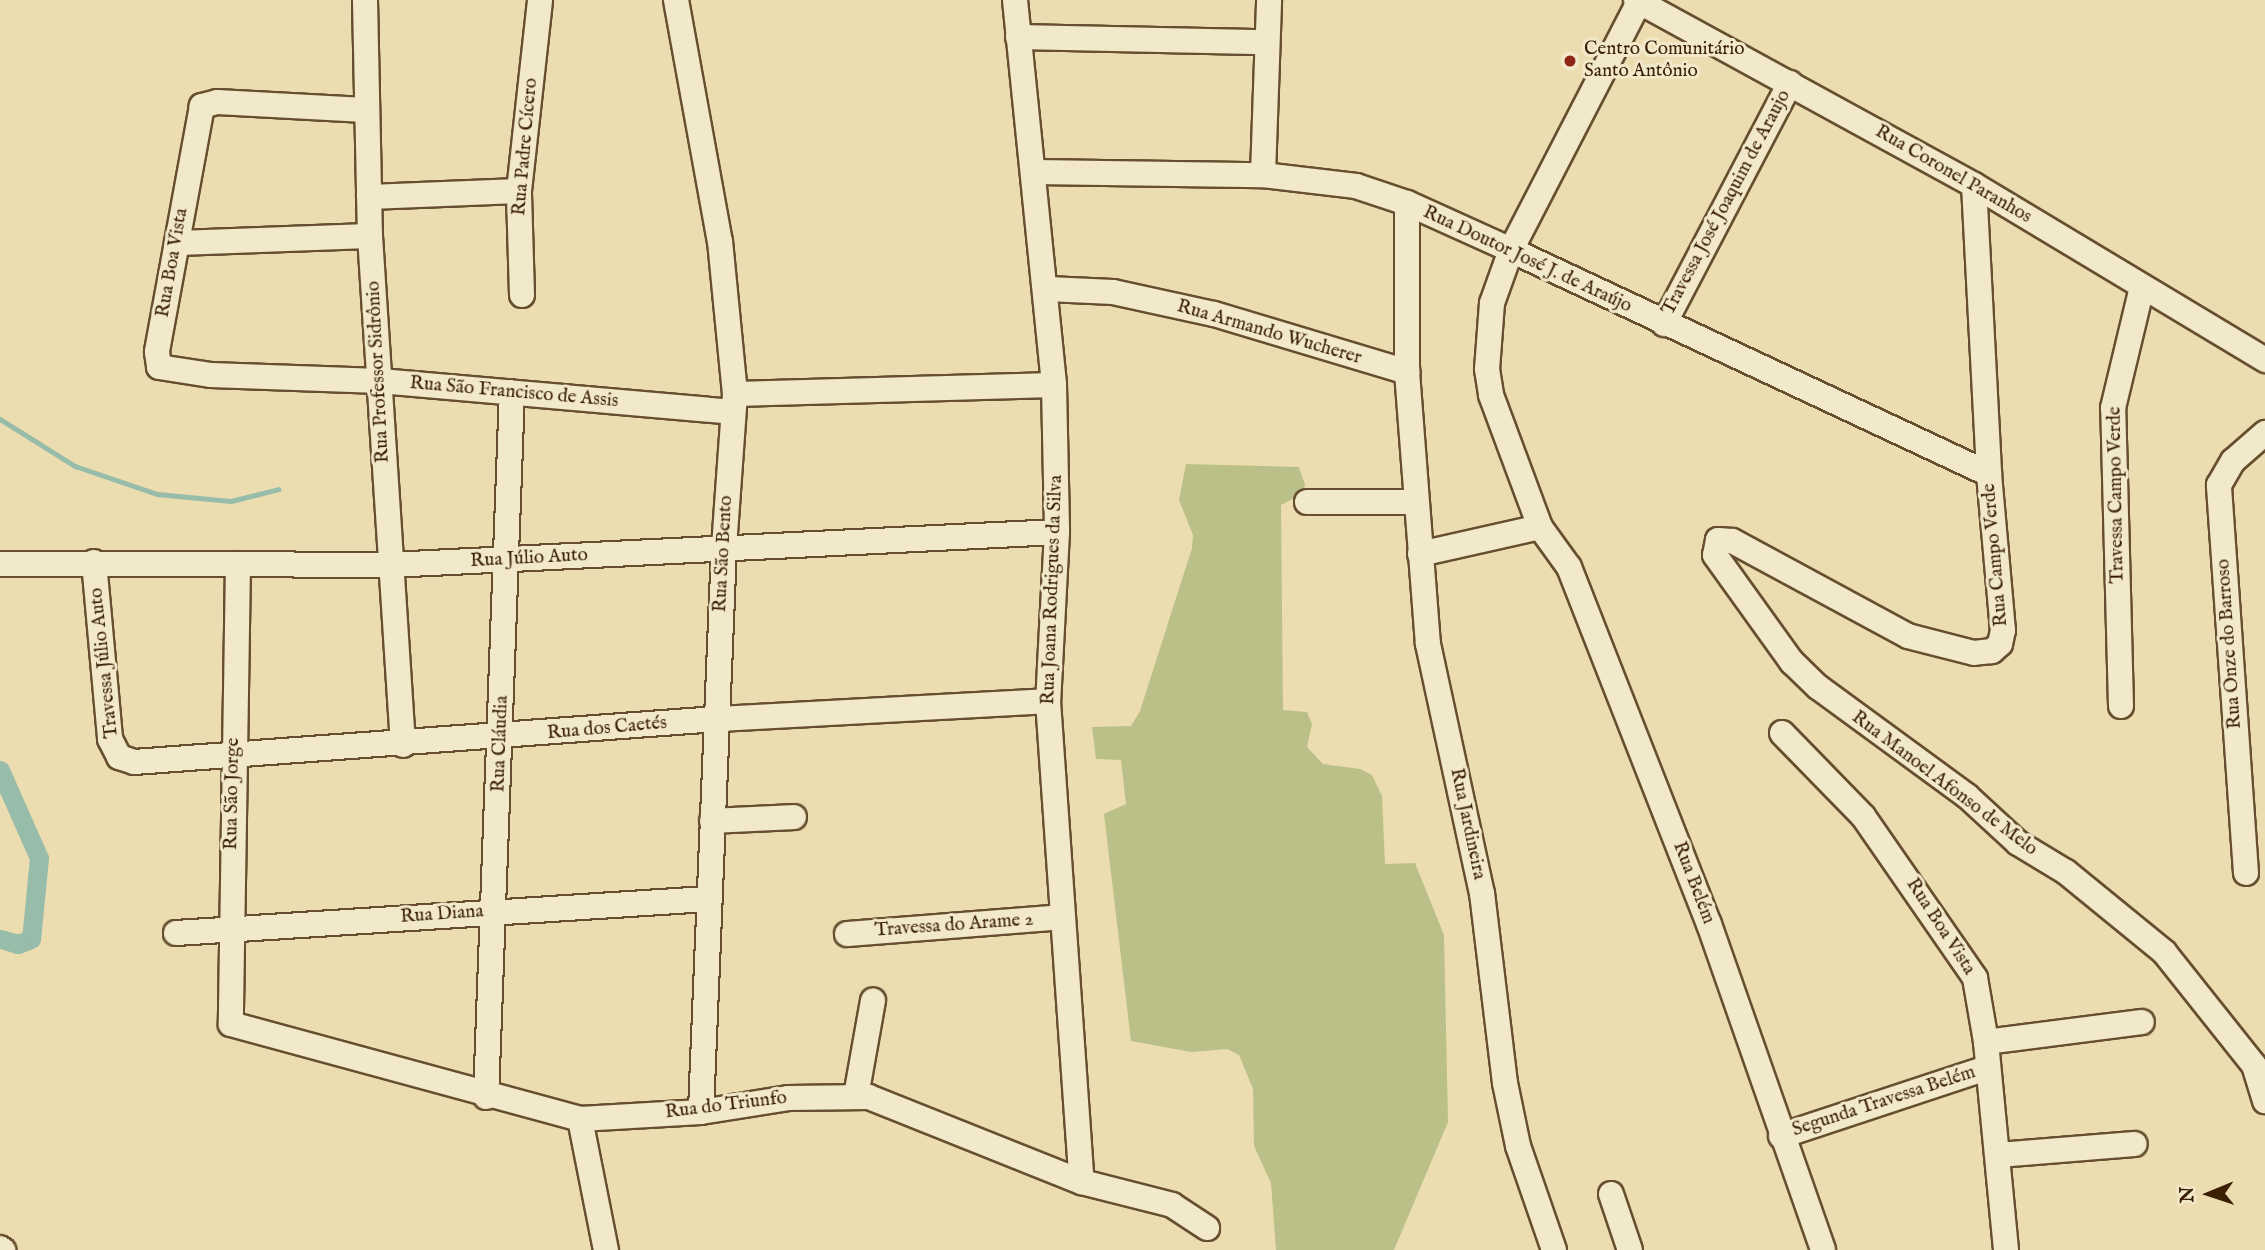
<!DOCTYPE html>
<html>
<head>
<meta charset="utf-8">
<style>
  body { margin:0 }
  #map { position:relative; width:2265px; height:1250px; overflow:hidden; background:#ebddaf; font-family:"IM FELL English",serif }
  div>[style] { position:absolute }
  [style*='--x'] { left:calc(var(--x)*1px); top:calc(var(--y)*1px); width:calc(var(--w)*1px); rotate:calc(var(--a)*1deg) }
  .green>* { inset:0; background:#bbc088 }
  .stream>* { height:5px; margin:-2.5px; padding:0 2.5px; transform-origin:2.5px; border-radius:2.5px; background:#98bcaa }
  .canal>* { height:19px; margin:-9.5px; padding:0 9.5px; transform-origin:9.5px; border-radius:9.5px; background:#98bcaa }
  .roads { filter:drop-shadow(2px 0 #664e2f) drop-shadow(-2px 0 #664e2f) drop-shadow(0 2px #664e2f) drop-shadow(0 -2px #664e2f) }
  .minor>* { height:24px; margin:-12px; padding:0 12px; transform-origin:12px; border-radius:12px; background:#f2e9cb }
  .dots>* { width:19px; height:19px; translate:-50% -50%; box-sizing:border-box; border:4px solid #f2e9cb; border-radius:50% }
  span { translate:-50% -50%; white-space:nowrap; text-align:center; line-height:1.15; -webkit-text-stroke:6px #f2e9cb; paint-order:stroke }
  .poi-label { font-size:19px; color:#3a1f04 }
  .left { translate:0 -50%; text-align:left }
  .street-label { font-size:19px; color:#3a1f04 }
  .north { position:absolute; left:2174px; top:1159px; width:70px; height:70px; -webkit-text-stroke:5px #f2e9cb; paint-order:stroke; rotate:268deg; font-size:19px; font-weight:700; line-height:28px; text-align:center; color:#3a1f04 }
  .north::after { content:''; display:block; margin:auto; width:24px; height:32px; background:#3a1f04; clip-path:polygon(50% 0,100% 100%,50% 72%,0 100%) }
</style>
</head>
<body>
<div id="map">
  <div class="green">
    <div style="clip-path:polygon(1186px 464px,1299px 467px,1305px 485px,1302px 494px,1281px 505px,1283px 710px,1307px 712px,1312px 724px,1307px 747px,1323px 764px,1360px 769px,1372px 775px,1382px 796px,1385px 864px,1415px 863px,1444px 935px,1448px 1122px,1394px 1250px,1276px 1250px,1271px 1183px,1254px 1146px,1253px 1089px,1239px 1055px,1227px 1049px,1191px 1052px,1131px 1041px,1104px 814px,1126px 804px,1121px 760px,1096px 759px,1092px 727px,1131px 726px,1140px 711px,1192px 548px,1193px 535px,1179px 500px)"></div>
  </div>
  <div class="stream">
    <div style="--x:0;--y:419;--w:89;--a:32.1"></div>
    <div style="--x:75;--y:466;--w:87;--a:18.9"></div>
    <div style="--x:157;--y:494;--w:74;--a:5.4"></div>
    <div style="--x:231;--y:501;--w:49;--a:-14"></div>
  </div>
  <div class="canal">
    <div style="--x:0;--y:770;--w:96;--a:66.1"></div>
    <div style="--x:39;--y:858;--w:81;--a:95.6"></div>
    <div style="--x:31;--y:939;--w:14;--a:159"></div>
    <div style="--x:18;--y:944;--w:19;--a:-164"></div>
  </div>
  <div class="roads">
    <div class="minor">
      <div style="--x:365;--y:0;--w:236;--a:88.8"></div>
      <div style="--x:370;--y:236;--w:510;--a:86.29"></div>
      <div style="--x:676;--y:0;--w:245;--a:79.7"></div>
      <div style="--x:720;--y:241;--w:154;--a:84.4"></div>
      <div style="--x:735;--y:394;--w:154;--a:94.1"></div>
      <div style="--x:724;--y:548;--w:564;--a:92.34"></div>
      <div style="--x:1015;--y:0;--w:387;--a:84.2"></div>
      <div style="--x:1054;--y:385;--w:147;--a:88.8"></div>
      <div style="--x:1057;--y:532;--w:169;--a:93"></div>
      <div style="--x:1048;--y:701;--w:482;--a:86"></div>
      <div style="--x:1636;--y:0;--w:385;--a:28.7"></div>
      <div style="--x:1974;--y:185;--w:340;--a:31"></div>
      <div style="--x:1639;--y:2;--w:279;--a:117.3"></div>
      <div style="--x:1511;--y:250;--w:56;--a:109.7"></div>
      <div style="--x:1492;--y:303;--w:66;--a:94.3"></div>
      <div style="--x:1487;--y:369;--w:26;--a:81"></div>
      <div style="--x:1491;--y:395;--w:141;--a:69.6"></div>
      <div style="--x:1540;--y:527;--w:49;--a:54.1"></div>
      <div style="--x:1569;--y:567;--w:383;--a:68.6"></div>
      <div style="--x:1709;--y:924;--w:345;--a:70.7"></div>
      <div style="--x:1018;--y:37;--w:248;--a:1.2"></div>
      <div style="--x:365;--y:110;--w:148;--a:-176.9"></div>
      <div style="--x:217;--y:102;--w:16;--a:165"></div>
      <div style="--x:202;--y:106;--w:250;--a:100.4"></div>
      <div style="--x:157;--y:352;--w:15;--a:82"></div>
      <div style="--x:159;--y:367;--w:53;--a:8.7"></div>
      <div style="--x:211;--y:375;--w:169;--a:2"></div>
      <div style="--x:380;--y:381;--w:354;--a:5"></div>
      <div style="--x:1034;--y:172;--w:229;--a:0.8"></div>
      <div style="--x:1263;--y:175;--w:94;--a:6.7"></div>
      <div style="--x:1356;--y:186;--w:54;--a:18.4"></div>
      <div style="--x:1407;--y:203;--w:114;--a:24.3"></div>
      <div style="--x:1511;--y:250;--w:528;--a:25.11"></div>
      <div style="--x:1263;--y:175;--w:175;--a:-88"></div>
      <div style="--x:1974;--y:185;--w:289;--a:87"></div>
      <div style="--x:1989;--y:474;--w:157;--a:84.9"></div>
      <div style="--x:2003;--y:630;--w:14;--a:102"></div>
      <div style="--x:2000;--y:644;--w:11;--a:139"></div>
      <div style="--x:1992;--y:651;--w:18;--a:174"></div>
      <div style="--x:1974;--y:653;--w:68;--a:-165.6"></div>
      <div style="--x:1908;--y:636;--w:200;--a:-151.6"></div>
      <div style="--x:1732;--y:541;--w:14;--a:-176"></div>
      <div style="--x:1718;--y:540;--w:15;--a:101"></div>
      <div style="--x:1715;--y:555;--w:132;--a:54.3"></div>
      <div style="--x:1792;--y:662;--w:36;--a:44"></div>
      <div style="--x:1818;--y:687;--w:185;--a:36.2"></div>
      <div style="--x:1967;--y:796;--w:69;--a:42.7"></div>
      <div style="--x:2018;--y:843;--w:56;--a:31.1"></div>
      <div style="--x:2066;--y:872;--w:127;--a:39.2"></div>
      <div style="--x:2164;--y:952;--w:144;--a:51.5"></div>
      <div style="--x:2254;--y:1065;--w:38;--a:73"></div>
      <div style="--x:369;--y:197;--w:150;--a:-2.3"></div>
      <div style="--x:1407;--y:203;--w:169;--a:90"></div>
      <div style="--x:1407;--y:372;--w:273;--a:85.6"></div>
      <div style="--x:1428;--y:644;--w:255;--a:77.8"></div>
      <div style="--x:1482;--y:893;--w:191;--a:83.1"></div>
      <div style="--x:1505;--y:1083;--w:64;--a:78.3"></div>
      <div style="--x:1518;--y:1146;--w:110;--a:70.9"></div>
      <div style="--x:177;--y:243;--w:193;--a:-2.1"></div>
      <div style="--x:1048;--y:289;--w:65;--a:2.6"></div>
      <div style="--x:1113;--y:292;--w:103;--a:12.3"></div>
      <div style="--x:1214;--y:314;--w:202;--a:16.7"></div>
      <div style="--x:522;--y:295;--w:104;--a:-91.7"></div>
      <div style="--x:519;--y:191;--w:192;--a:-83.7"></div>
      <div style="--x:1664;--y:324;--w:272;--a:-62.4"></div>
      <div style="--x:735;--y:394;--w:319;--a:-1.6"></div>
      <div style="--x:1307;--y:502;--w:109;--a:0"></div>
      <div style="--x:1420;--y:554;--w:123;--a:-12.7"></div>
      <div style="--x:94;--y:562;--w:178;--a:84.8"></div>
      <div style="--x:110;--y:739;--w:20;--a:63"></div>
      <div style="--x:119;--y:757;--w:16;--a:18"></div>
      <div style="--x:134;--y:762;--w:585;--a:-4.22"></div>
      <div style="--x:717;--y:719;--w:331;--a:-3.1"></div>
      <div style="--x:0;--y:564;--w:390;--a:0.1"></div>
      <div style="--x:390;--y:565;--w:668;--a:-2.83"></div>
      <div style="--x:238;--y:564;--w:460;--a:90.9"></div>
      <div style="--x:231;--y:1024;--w:362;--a:15.2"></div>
      <div style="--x:580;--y:1119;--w:121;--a:-3.3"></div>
      <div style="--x:701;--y:1112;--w:88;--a:-9.1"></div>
      <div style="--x:788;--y:1098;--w:81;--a:-0.7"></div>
      <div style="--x:869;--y:1097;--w:229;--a:21.8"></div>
      <div style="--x:1082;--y:1182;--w:93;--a:14.3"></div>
      <div style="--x:1172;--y:1205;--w:42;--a:33.3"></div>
      <div style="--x:2121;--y:706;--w:298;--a:-91.5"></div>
      <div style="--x:2113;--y:408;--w:124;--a:-76.5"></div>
      <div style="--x:1782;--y:733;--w:116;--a:45.7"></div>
      <div style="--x:1863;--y:816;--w:197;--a:55.3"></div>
      <div style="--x:1975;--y:978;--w:65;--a:80.2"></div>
      <div style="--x:1986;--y:1042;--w:209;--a:84.5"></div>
      <div style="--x:712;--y:821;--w:82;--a:-2.8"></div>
      <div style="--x:2246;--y:873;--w:389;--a:-94"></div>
      <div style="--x:2219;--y:485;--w:28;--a:-60"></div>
      <div style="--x:2233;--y:461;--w:43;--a:-41.2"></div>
      <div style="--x:176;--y:933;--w:533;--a:-3.66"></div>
      <div style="--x:847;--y:934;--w:215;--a:-4.5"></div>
      <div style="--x:1986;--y:1042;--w:157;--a:-7.3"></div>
      <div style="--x:856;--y:1096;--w:97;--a:-79.9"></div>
      <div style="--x:486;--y:1097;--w:705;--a:-87.89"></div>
      <div style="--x:580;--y:1119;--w:134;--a:78.8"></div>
      <div style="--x:1781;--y:1136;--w:217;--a:-18.3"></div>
      <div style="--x:1998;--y:1155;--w:137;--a:-4.6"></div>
      <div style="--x:1611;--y:1194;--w:59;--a:71.3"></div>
      <div style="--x:0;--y:1248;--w:4;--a:34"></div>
    </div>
  </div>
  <div class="dots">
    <div style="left:1570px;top:61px;background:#8f2418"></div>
  </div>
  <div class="poi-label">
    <span class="left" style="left:1584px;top:61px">Centro Comunitário<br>Santo Antônio</span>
  </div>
  <div class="street-label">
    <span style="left:526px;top:147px;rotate:-85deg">Rua Padre Cícero</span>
    <span style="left:1953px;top:175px;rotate:30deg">Rua Coronel Paranhos</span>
    <span style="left:1727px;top:203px;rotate:-62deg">Travessa José Joaquim de Araujo</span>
    <span style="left:1527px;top:260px;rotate:25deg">Rua Doutor José J. de Araújo</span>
    <span style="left:173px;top:263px;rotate:-80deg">Rua Boa Vista</span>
    <span style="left:1269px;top:333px;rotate:16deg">Rua Armando Wucherer</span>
    <span style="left:379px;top:372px;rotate:-93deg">Rua Professor Sidrônio</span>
    <span style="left:514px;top:393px;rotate:5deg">Rua São Francisco de Assis</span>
    <span style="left:2117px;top:495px;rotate:-91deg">Travessa Campo Verde</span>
    <span style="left:724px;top:554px;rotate:-87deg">Rua São Bento</span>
    <span style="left:1996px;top:555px;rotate:-95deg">Rua Campo Verde</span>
    <span style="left:529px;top:559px;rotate:-3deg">Rua Júlio Auto</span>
    <span style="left:1053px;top:590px;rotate:-88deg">Rua Joana Rodrigues da Silva</span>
    <span style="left:2230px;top:644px;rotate:-94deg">Rua Onze do Barroso</span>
    <span style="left:105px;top:663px;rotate:-96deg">Travessa Júlio Auto</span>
    <span style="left:607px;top:729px;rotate:-5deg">Rua dos Caetés</span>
    <span style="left:501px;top:744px;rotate:-88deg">Rua Cláudia</span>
    <span style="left:1944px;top:784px;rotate:37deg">Rua Manoel Afonso de Melo</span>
    <span style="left:233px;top:794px;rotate:-89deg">Rua São Jorge</span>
    <span style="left:1467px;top:824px;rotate:78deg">Rua Jardineira</span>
    <span style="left:1693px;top:883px;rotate:69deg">Rua Belém</span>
    <span style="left:442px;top:915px;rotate:-4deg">Rua Diana</span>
    <span style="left:954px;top:926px;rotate:-4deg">Travessa do Arame 2</span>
    <span style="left:1940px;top:927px;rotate:57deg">Rua Boa Vista</span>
    <span style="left:1884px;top:1102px;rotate:-18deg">Segunda Travessa Belém</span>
    <span style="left:726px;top:1106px;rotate:-7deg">Rua do Triunfo</span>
  </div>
  <div class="north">N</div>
</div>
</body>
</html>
